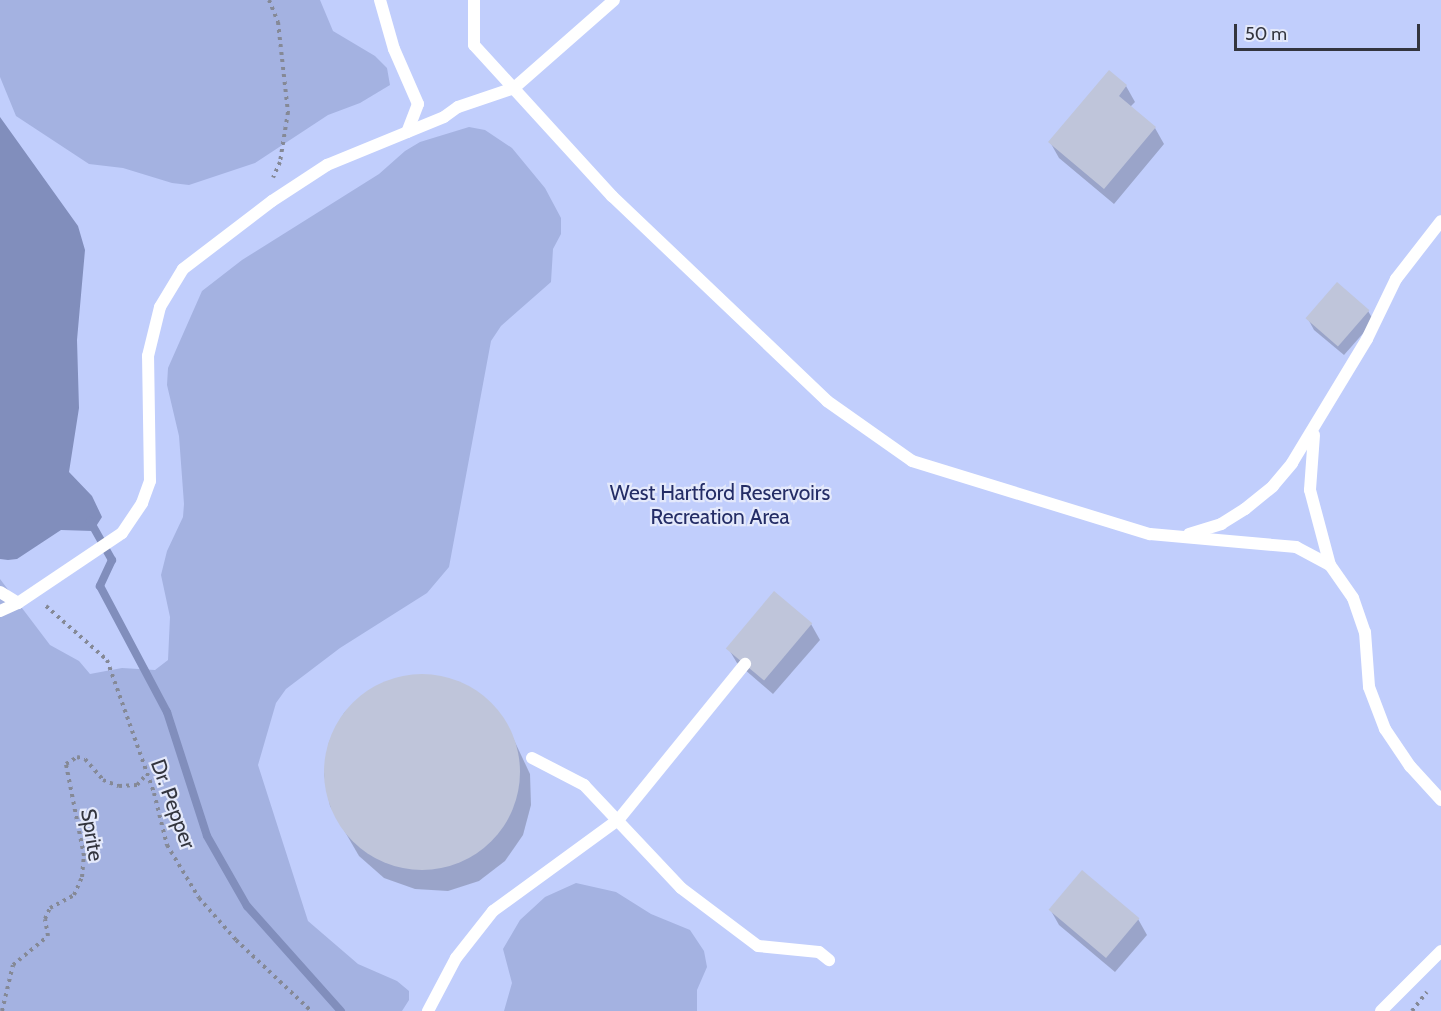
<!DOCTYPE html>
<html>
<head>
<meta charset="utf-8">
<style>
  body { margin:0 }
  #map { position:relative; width:1441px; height:1011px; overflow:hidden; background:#e4e9fb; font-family:Cabin,sans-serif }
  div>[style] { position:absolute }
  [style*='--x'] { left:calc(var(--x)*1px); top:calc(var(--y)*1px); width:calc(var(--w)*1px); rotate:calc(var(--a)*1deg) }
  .green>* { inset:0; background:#c1cefc; transform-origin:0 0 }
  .forest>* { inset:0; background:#a4b2e1 }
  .water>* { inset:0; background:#818ebc }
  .shadow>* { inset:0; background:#0003 }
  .stream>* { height:8px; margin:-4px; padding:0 4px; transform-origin:4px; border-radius:4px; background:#818ebc }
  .building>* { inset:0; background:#bfc5da; transform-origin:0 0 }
  .round { border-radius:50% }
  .path>* { height:4px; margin-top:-2px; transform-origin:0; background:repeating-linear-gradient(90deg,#858996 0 3px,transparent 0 7.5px) }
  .lane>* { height:12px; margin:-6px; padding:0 6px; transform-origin:6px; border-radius:6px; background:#fff }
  span { translate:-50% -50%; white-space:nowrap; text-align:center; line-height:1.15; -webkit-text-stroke:4.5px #e4e9fb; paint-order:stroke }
  .park-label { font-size:21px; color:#242d66 }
  .street-label { font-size:21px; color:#33353e }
  .scale { position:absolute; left:1234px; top:24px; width:186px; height:27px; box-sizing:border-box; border:3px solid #33353e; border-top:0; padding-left:8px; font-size:18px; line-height:21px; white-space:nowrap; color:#33353e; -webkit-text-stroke:4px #e4e9fb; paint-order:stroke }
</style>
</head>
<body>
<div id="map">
  <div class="green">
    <div style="left:0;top:0;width:1441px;height:1011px"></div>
  </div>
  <div class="forest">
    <div style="clip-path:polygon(0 0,320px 0,333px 31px,375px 56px,387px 68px,390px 85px,360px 103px,328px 115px,255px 163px,189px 185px,172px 183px,123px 168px,89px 164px,16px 116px,0 77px)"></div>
    <div style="clip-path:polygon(469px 127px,485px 130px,512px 148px,545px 188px,561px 218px,561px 234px,553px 249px,551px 282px,501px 326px,491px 341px,449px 567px,427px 593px,340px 648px,286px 689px,276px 703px,258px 765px,308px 921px,358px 964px,397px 981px,409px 991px,409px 1000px,402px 1011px,0 1011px,0 579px,50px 645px,79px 661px,90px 674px,122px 668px,155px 670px,168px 660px,170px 617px,161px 575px,167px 551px,183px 517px,184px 504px,179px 436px,167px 385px,168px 368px,202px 291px,242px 260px,379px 174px,405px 151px,420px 142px)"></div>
    <div style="clip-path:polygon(576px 883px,616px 892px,651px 914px,690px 930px,704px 951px,707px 967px,697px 990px,697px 1011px,504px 1011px,512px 983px,503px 949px,520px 920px,545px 897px)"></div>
  </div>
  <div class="water">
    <div style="clip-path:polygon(0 117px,78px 226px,85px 250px,77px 340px,79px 408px,69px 472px,92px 496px,102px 517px,93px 531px,61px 530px,17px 559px,8px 560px,0 559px)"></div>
  </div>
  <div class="shadow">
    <div style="clip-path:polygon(1126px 86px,1135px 102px,1130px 107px,1155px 128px,1164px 144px,1114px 204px,1059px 158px,1050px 142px)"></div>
    <div style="clip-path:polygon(1368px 311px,1374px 321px,1344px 355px,1314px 330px,1308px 319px)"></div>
    <div style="clip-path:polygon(811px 624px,820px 640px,773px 694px,737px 663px,728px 648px)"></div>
    <div style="clip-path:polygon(428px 675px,459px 682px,485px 699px,506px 723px,530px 774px,531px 805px,523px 835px,505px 861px,479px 881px,448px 891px,415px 889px,384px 878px,359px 856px,330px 806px,324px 774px,329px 742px,344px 713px,368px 691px,397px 678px)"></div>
    <div style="clip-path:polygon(1050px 909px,1138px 919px,1147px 935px,1115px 972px,1059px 925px)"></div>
  </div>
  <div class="stream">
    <div style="--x:90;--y:521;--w:45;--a:60.6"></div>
    <div style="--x:112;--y:560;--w:29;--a:115"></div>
    <div style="--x:100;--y:586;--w:143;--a:62"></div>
    <div style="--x:167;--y:712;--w:130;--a:72.1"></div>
    <div style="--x:207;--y:836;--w:81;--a:60.3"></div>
    <div style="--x:247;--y:906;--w:141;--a:48.2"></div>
  </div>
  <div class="building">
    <div style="clip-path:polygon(1109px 70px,1127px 85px,1119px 96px,1156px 127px,1104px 189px,1048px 142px)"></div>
    <div style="left:1337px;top:282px;width:43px;height:48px;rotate:41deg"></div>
    <div style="left:774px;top:591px;width:50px;height:75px;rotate:40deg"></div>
    <div class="round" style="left:324px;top:674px;width:196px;height:196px"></div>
    <div style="left:1082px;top:870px;width:75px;height:52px;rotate:40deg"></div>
  </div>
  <div class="path">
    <div style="--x:269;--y:0;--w:24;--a:68"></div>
    <div style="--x:278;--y:22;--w:91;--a:83.7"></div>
    <div style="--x:288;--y:112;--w:51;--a:99.1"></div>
    <div style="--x:280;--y:162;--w:17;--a:114"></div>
    <div style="--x:46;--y:606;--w:81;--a:41.5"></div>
    <div style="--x:107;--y:660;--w:141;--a:70.5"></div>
    <div style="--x:154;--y:793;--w:54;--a:76"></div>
    <div style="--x:167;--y:845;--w:62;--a:58.9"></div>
    <div style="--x:199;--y:898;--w:56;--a:48.6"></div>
    <div style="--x:236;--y:940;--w:103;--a:43.4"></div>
    <div style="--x:2;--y:1011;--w:47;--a:-76.6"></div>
    <div style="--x:13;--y:965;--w:45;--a:-39.6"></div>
    <div style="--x:48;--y:936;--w:17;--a:-100"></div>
    <div style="--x:45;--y:919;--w:12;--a:-66"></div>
    <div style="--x:50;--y:908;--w:27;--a:-28"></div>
    <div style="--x:74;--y:895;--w:20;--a:-66"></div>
    <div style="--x:82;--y:877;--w:21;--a:-85"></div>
    <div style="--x:84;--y:856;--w:94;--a:-101.1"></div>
    <div style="--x:66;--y:764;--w:13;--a:-32"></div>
    <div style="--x:77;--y:757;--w:8;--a:14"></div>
    <div style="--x:85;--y:759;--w:28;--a:49"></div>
    <div style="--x:103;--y:780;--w:17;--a:21"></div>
    <div style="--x:119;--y:786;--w:18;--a:-3"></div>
    <div style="--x:137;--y:785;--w:15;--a:-48"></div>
    <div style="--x:1412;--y:1011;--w:24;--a:-52"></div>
  </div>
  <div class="lane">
    <div style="--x:380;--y:0;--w:51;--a:74.1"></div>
    <div style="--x:394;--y:49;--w:60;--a:66.4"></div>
    <div style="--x:418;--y:104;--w:30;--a:111"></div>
    <div style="--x:474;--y:0;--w:45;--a:90"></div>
    <div style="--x:474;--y:45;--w:205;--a:47.6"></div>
    <div style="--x:612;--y:196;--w:297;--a:43.6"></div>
    <div style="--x:827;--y:401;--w:104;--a:35.2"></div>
    <div style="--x:912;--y:461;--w:249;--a:17.1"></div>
    <div style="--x:1150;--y:534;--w:147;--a:5.1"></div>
    <div style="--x:1296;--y:547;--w:38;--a:28"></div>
    <div style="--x:1330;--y:565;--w:40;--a:55.1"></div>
    <div style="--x:1353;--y:598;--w:36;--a:71"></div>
    <div style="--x:1365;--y:632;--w:55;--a:85.8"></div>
    <div style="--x:1369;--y:687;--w:45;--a:69.1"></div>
    <div style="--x:1385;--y:729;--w:45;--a:56"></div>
    <div style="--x:1410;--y:766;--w:46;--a:47.6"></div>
    <div style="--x:1314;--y:435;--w:55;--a:94.2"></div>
    <div style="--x:1310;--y:490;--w:78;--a:75.1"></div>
    <div style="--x:1189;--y:534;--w:34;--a:-17"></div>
    <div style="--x:1221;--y:524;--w:28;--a:-32"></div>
    <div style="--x:1245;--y:509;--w:36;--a:-39"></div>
    <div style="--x:1273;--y:486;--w:30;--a:-50"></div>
    <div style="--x:1292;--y:463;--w:145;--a:-58.8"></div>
    <div style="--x:1367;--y:339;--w:67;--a:-64.2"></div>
    <div style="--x:1396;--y:279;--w:73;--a:-52.2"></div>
    <div style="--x:0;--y:592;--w:21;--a:31"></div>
    <div style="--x:0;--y:611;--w:20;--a:-24"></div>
    <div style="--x:18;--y:603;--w:125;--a:-33.9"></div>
    <div style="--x:122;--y:533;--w:36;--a:-56"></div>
    <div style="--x:142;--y:503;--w:23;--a:-70"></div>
    <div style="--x:150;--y:481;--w:125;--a:-90.9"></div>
    <div style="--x:148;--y:356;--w:50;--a:-76.2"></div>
    <div style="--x:160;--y:307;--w:44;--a:-58.8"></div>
    <div style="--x:183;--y:269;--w:112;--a:-37.4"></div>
    <div style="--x:272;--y:201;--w:66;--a:-33.2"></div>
    <div style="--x:327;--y:165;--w:126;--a:-22.3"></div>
    <div style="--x:444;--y:117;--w:17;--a:-36"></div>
    <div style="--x:458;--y:107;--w:59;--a:-18.7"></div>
    <div style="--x:514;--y:88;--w:133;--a:-41.3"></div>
    <div style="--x:532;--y:758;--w:59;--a:27.4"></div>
    <div style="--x:584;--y:785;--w:141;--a:46.7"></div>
    <div style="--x:681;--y:888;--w:96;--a:37"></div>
    <div style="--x:758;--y:946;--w:61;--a:5.6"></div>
    <div style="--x:819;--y:952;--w:13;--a:39"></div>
    <div style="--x:428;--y:1011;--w:60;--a:-62.2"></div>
    <div style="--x:456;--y:958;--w:60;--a:-51.8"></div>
    <div style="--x:493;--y:911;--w:156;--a:-36.1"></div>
    <div style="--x:619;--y:819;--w:200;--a:-50.9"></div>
    <div style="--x:1381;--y:1011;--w:85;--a:-45"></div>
  </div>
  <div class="park-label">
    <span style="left:720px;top:505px">West Hartford Reservoirs<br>Recreation Area</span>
  </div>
  <div class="street-label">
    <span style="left:173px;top:804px;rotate:70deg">Dr. Pepper</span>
    <span style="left:92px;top:835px;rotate:81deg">Sprite</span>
  </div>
  <div class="scale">50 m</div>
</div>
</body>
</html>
